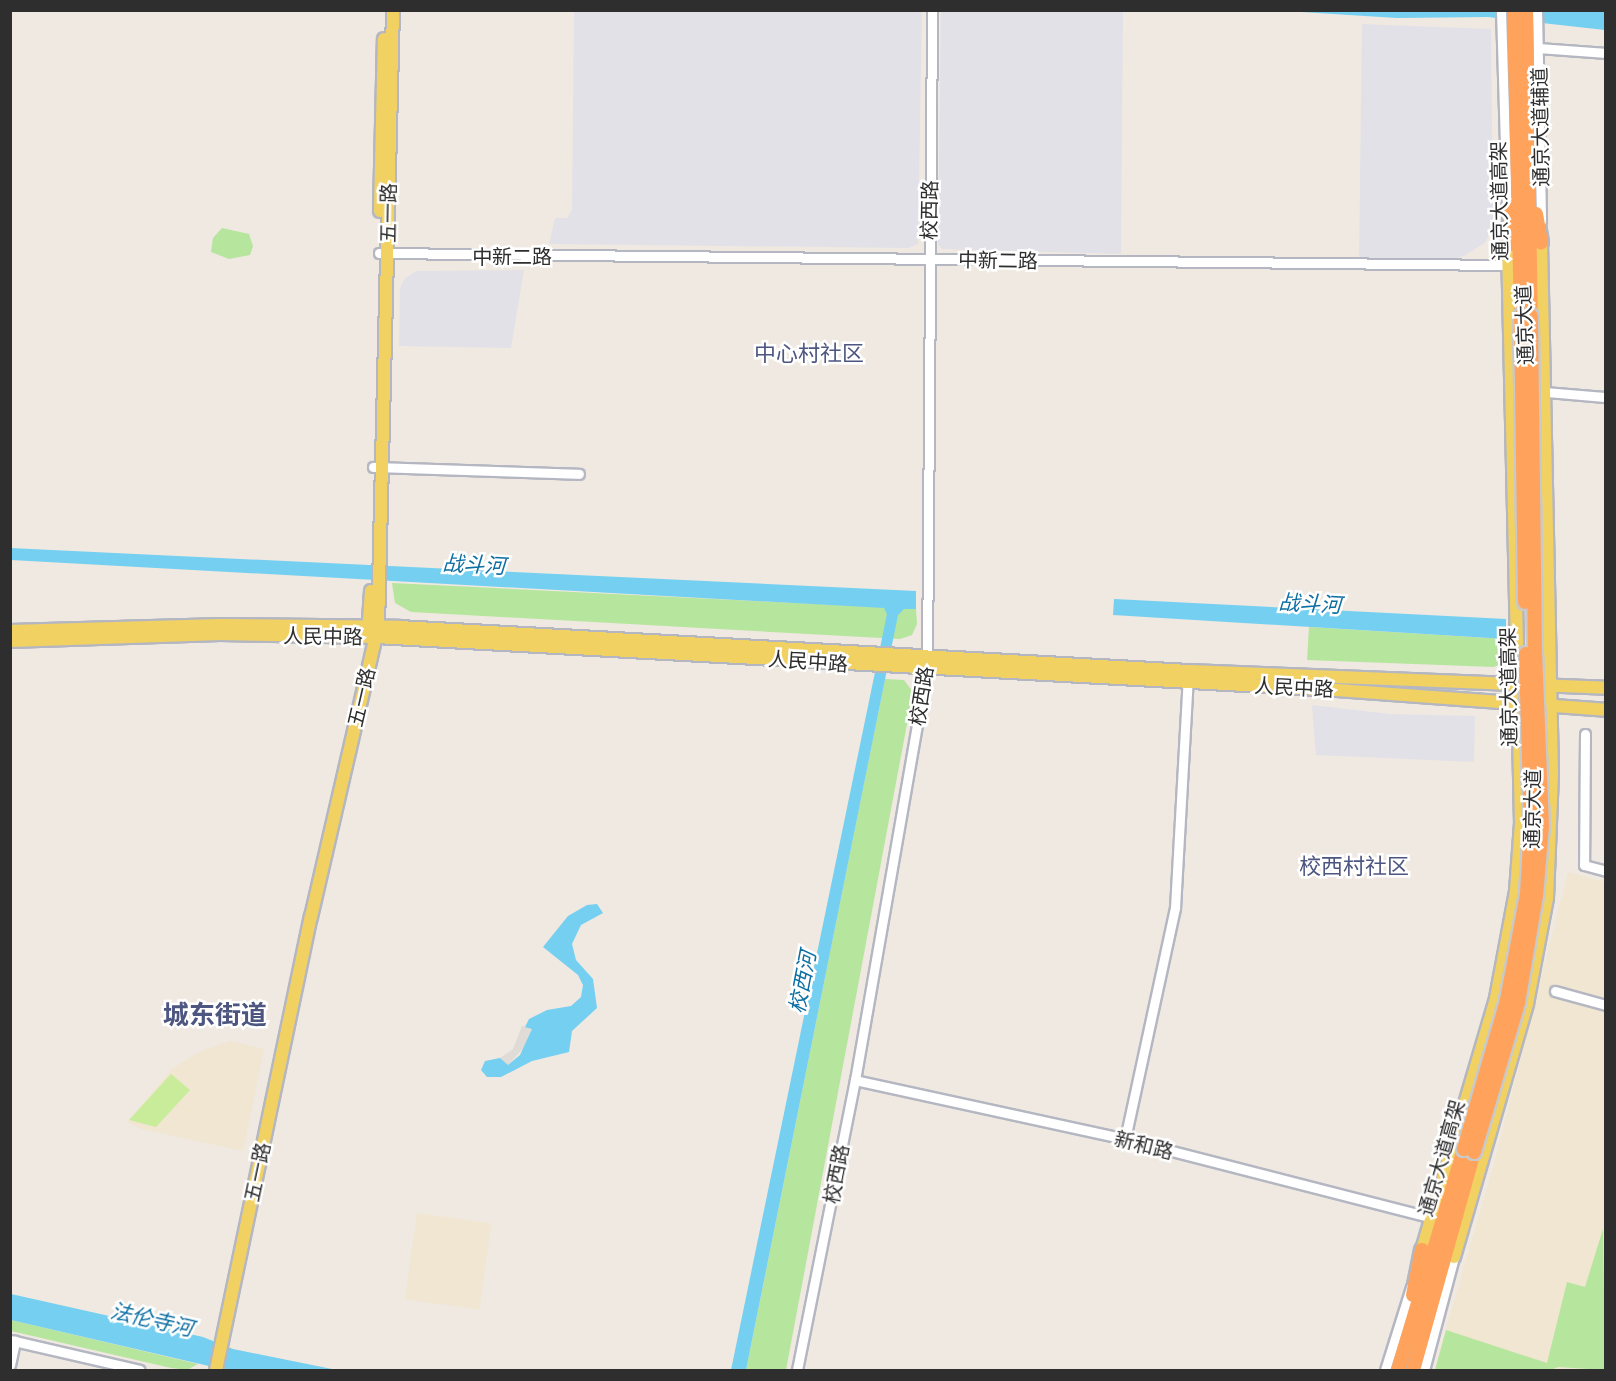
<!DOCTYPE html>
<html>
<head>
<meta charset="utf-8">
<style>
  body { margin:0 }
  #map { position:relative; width:1616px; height:1381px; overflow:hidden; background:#efe9e1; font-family:"Asap Condensed","Noto Sans SC",sans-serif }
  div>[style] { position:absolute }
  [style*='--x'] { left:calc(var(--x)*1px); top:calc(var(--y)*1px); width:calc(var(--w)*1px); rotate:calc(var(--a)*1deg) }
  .industrial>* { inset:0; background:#e3e1e8 }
  .education>* { inset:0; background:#f0e6d1; transform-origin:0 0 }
  .green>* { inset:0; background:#b6e59e }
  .pitch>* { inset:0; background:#c9ec9a }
  .plaza>* { inset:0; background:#dfdcd8 }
  .water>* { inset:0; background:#75cff0 }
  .roads { filter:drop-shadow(2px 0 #b4b7c1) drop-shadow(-2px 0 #b4b7c1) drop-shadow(0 2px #b4b7c1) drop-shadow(0 -2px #b4b7c1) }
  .minor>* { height:9px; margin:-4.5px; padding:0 4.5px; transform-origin:4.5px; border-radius:4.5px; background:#fff }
  .major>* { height:12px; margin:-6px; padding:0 6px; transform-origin:6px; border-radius:6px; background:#f2d163 }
  .highway>* { height:14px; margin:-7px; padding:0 7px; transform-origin:7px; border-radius:7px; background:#ffa35c }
  .bridges { filter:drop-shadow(2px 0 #c9c9c9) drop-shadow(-2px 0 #c9c9c9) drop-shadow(0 2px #c9c9c9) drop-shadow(0 -2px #c9c9c9) }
  .highway-bridge>* { height:14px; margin:-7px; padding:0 7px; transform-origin:7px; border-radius:7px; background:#ffa35c }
  span { translate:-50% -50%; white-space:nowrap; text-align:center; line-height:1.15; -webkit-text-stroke:5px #fff; paint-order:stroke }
  .street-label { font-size:20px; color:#2e2e2e }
  .water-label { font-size:21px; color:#0d6fa3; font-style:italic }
  .quarter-label { font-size:22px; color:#4d5680 }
  .district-label { font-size:26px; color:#4d5680; font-weight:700 }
  .frame { position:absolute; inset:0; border:12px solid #2e2e2e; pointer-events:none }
</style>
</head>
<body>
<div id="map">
  <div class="industrial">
    <div style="clip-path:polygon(574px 11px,922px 11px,918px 244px,908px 248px,549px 244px,555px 218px,567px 218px,572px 210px)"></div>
    <div style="clip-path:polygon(941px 11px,1123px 11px,1121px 254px,942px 249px,938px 244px)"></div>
    <div style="clip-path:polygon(1362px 24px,1491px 29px,1493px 220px,1486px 242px,1464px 256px,1439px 262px,1359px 262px)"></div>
    <div style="clip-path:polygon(524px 270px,511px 348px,399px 346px,400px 288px,404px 279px,416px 271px)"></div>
    <div style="clip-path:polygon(1312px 705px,1390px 714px,1475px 716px,1474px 762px,1316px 755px)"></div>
  </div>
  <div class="education">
    <div style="clip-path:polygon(1568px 872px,1605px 882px,1605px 1370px,1434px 1370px,1494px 1164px)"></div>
    <div style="clip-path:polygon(230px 1041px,264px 1049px,243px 1151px,141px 1129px,127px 1122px,172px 1069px,199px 1052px)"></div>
    <div style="left:417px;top:1213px;width:75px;height:87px;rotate:8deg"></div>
  </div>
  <div class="green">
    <div style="clip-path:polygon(222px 228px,249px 234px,253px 246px,250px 255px,229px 259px,211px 252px,213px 238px)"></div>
    <div style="clip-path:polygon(392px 583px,916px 609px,917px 624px,912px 635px,900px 639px,411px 612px,395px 603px)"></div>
    <div style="clip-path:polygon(1309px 627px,1506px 639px,1504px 662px,1494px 667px,1307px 660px)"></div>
    <div style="clip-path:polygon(885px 679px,904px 680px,913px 692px,786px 1370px,746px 1370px)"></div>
    <div style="clip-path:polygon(1603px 1229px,1605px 1370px,1558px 1367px,1551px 1370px,1435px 1370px,1446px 1330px,1547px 1363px,1567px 1282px,1585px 1287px)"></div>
    <div style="clip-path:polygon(11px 1320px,198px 1364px,187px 1370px,171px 1368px,11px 1331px)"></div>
  </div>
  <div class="pitch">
    <div style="clip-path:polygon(171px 1074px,190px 1090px,156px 1127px,129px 1120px)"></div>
  </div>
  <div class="plaza">
    <div style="clip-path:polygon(522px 1026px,532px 1028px,529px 1042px,508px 1065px,501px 1063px,500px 1058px,513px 1049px)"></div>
  </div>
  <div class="water">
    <div style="clip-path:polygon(1285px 11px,1605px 11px,1605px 30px,1488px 17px,1397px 18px)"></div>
    <div style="clip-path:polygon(10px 548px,916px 591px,916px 609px,904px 609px,898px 615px,746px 1370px,731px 1370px,887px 614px,884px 608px,11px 560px)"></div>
    <div style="clip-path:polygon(1114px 599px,1506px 619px,1506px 639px,1113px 615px)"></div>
    <div style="clip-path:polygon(587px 905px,597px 904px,603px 913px,581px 925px,572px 944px,576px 960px,593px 979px,597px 1008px,572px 1031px,569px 1052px,532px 1061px,501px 1077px,487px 1077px,481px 1070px,485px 1061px,500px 1058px,508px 1065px,520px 1055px,532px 1029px,525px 1027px,529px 1019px,547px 1010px,571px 1006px,581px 997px,583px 985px,578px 975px,543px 947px,568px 916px)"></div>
    <div style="clip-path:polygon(11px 1294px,203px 1337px,233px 1349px,337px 1370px,226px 1370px,11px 1320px)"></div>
  </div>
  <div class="roads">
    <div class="minor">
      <div style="--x:1501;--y:10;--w:205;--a:88.3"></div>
      <div style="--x:1537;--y:10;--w:211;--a:88.9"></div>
      <div style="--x:1539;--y:48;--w:67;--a:4.3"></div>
      <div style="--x:379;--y:253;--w:1129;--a:0.61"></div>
      <div style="--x:1546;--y:392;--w:60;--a:4.8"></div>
      <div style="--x:373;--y:467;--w:206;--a:1.9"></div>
      <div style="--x:1585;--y:734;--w:131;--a:90.4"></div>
      <div style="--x:1584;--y:865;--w:23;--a:15"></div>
      <div style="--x:1555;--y:991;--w:53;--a:15.4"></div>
      <div style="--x:855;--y:1080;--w:276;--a:12.3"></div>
      <div style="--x:1125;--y:1139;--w:317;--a:14.4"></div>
      <div style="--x:1125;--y:1139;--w:236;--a:-77.8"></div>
      <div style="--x:1175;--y:908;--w:232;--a:-86.8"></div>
      <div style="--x:10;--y:1340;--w:133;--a:13"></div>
      <div style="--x:10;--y:1365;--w:25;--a:-78"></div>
      <div style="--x:797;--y:1370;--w:296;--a:-78.7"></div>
      <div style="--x:855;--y:1080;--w:419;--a:-80.1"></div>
      <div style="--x:927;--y:667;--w:657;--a:-89.56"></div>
      <div style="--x:1385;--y:1370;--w:87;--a:-72.6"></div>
      <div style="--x:1424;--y:1370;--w:117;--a:-75.1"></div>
    </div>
    <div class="major">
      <div style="--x:380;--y:211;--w:172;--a:-88.7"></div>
      <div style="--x:10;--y:631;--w:211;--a:-1.6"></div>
      <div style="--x:221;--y:625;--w:178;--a:0.6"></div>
      <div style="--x:399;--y:627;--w:791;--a:3.19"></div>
      <div style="--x:1189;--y:671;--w:417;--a:2.3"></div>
      <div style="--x:368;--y:634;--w:43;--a:-86"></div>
      <div style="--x:10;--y:641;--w:210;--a:-1.9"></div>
      <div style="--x:220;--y:634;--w:156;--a:1.1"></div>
      <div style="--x:376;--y:637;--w:961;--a:3.16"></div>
      <div style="--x:1336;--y:690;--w:271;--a:4.2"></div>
      <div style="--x:1422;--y:1250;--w:263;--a:-73.6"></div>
      <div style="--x:1496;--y:998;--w:109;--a:-79.4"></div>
      <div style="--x:1516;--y:891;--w:68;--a:-85.8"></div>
      <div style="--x:1521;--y:823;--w:578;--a:-91.29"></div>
      <div style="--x:1454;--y:1257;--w:263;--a:-73.9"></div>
      <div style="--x:1527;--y:1004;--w:108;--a:-79.3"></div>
      <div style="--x:1547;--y:898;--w:125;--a:-87.7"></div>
      <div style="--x:1552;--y:773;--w:530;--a:-91.19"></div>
      <div style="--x:216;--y:1370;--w:463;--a:-78.2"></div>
      <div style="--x:311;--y:917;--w:298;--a:-77"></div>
      <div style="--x:378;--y:627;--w:617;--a:-88.61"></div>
    </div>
    <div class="highway">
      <div style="--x:1514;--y:10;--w:306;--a:88.7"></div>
      <div style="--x:1526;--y:10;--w:306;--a:89.1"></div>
      <div style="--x:1536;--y:214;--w:29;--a:80"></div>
      <div style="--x:1508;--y:245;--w:36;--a:-85"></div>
      <div style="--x:1413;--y:1295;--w:46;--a:-78.7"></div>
      <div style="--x:1398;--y:1370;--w:231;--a:-73.4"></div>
      <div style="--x:1413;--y:1370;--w:226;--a:-74.4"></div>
    </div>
  </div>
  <div class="bridges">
    <div class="highway-bridge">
      <div style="--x:1521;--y:316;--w:286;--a:89.2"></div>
      <div style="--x:1464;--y:1149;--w:155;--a:-73.9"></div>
      <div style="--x:1507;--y:1000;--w:108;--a:-79.3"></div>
      <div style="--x:1527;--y:894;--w:67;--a:-86.6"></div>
      <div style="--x:1531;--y:827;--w:173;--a:-91.7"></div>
      <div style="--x:1474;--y:1152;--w:155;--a:-73.5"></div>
      <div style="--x:1518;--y:1003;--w:109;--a:-80.5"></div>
      <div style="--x:1536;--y:896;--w:70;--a:-85.1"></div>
      <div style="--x:1542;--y:826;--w:175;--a:-92.3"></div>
      <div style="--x:1535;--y:651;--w:335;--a:-90.7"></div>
    </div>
  </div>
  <div class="street-label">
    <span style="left:1540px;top:127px;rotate:-91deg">通京大道辅道</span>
    <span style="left:1499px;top:201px;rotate:-91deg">通京大道高架</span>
    <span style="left:929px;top:210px;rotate:-89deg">校西路</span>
    <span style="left:388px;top:213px;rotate:-89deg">五一路</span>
    <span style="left:512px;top:256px">中新二路</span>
    <span style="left:998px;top:260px;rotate:1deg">中新二路</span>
    <span style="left:1524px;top:325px;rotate:-92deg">通京大道</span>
    <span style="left:323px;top:636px;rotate:1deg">人民中路</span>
    <span style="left:808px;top:661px;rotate:4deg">人民中路</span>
    <span style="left:1294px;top:687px;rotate:3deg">人民中路</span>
    <span style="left:1508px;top:687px;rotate:-91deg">通京大道高架</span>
    <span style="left:921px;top:696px;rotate:-81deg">校西路</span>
    <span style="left:361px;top:697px;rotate:-77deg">五一路</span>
    <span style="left:1532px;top:809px;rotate:-89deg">通京大道</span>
    <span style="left:1144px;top:1145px;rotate:14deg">新和路</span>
    <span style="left:1441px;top:1158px;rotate:-74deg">通京大道高架</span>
    <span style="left:257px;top:1172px;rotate:-78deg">五一路</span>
    <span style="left:836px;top:1174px;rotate:-79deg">校西路</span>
  </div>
  <div class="water-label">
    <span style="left:474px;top:564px;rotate:3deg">战斗河</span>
    <span style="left:1310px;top:603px;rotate:3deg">战斗河</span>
    <span style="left:802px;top:982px;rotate:-79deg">校西河</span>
    <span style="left:152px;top:1319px;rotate:13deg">法伦寺河</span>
  </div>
  <div class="quarter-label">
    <span style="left:809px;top:354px">中心村社区</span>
    <span style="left:1354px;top:867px">校西村社区</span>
  </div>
  <div class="district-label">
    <span style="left:215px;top:1016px">城东街道</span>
  </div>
  <div class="frame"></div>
</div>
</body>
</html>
